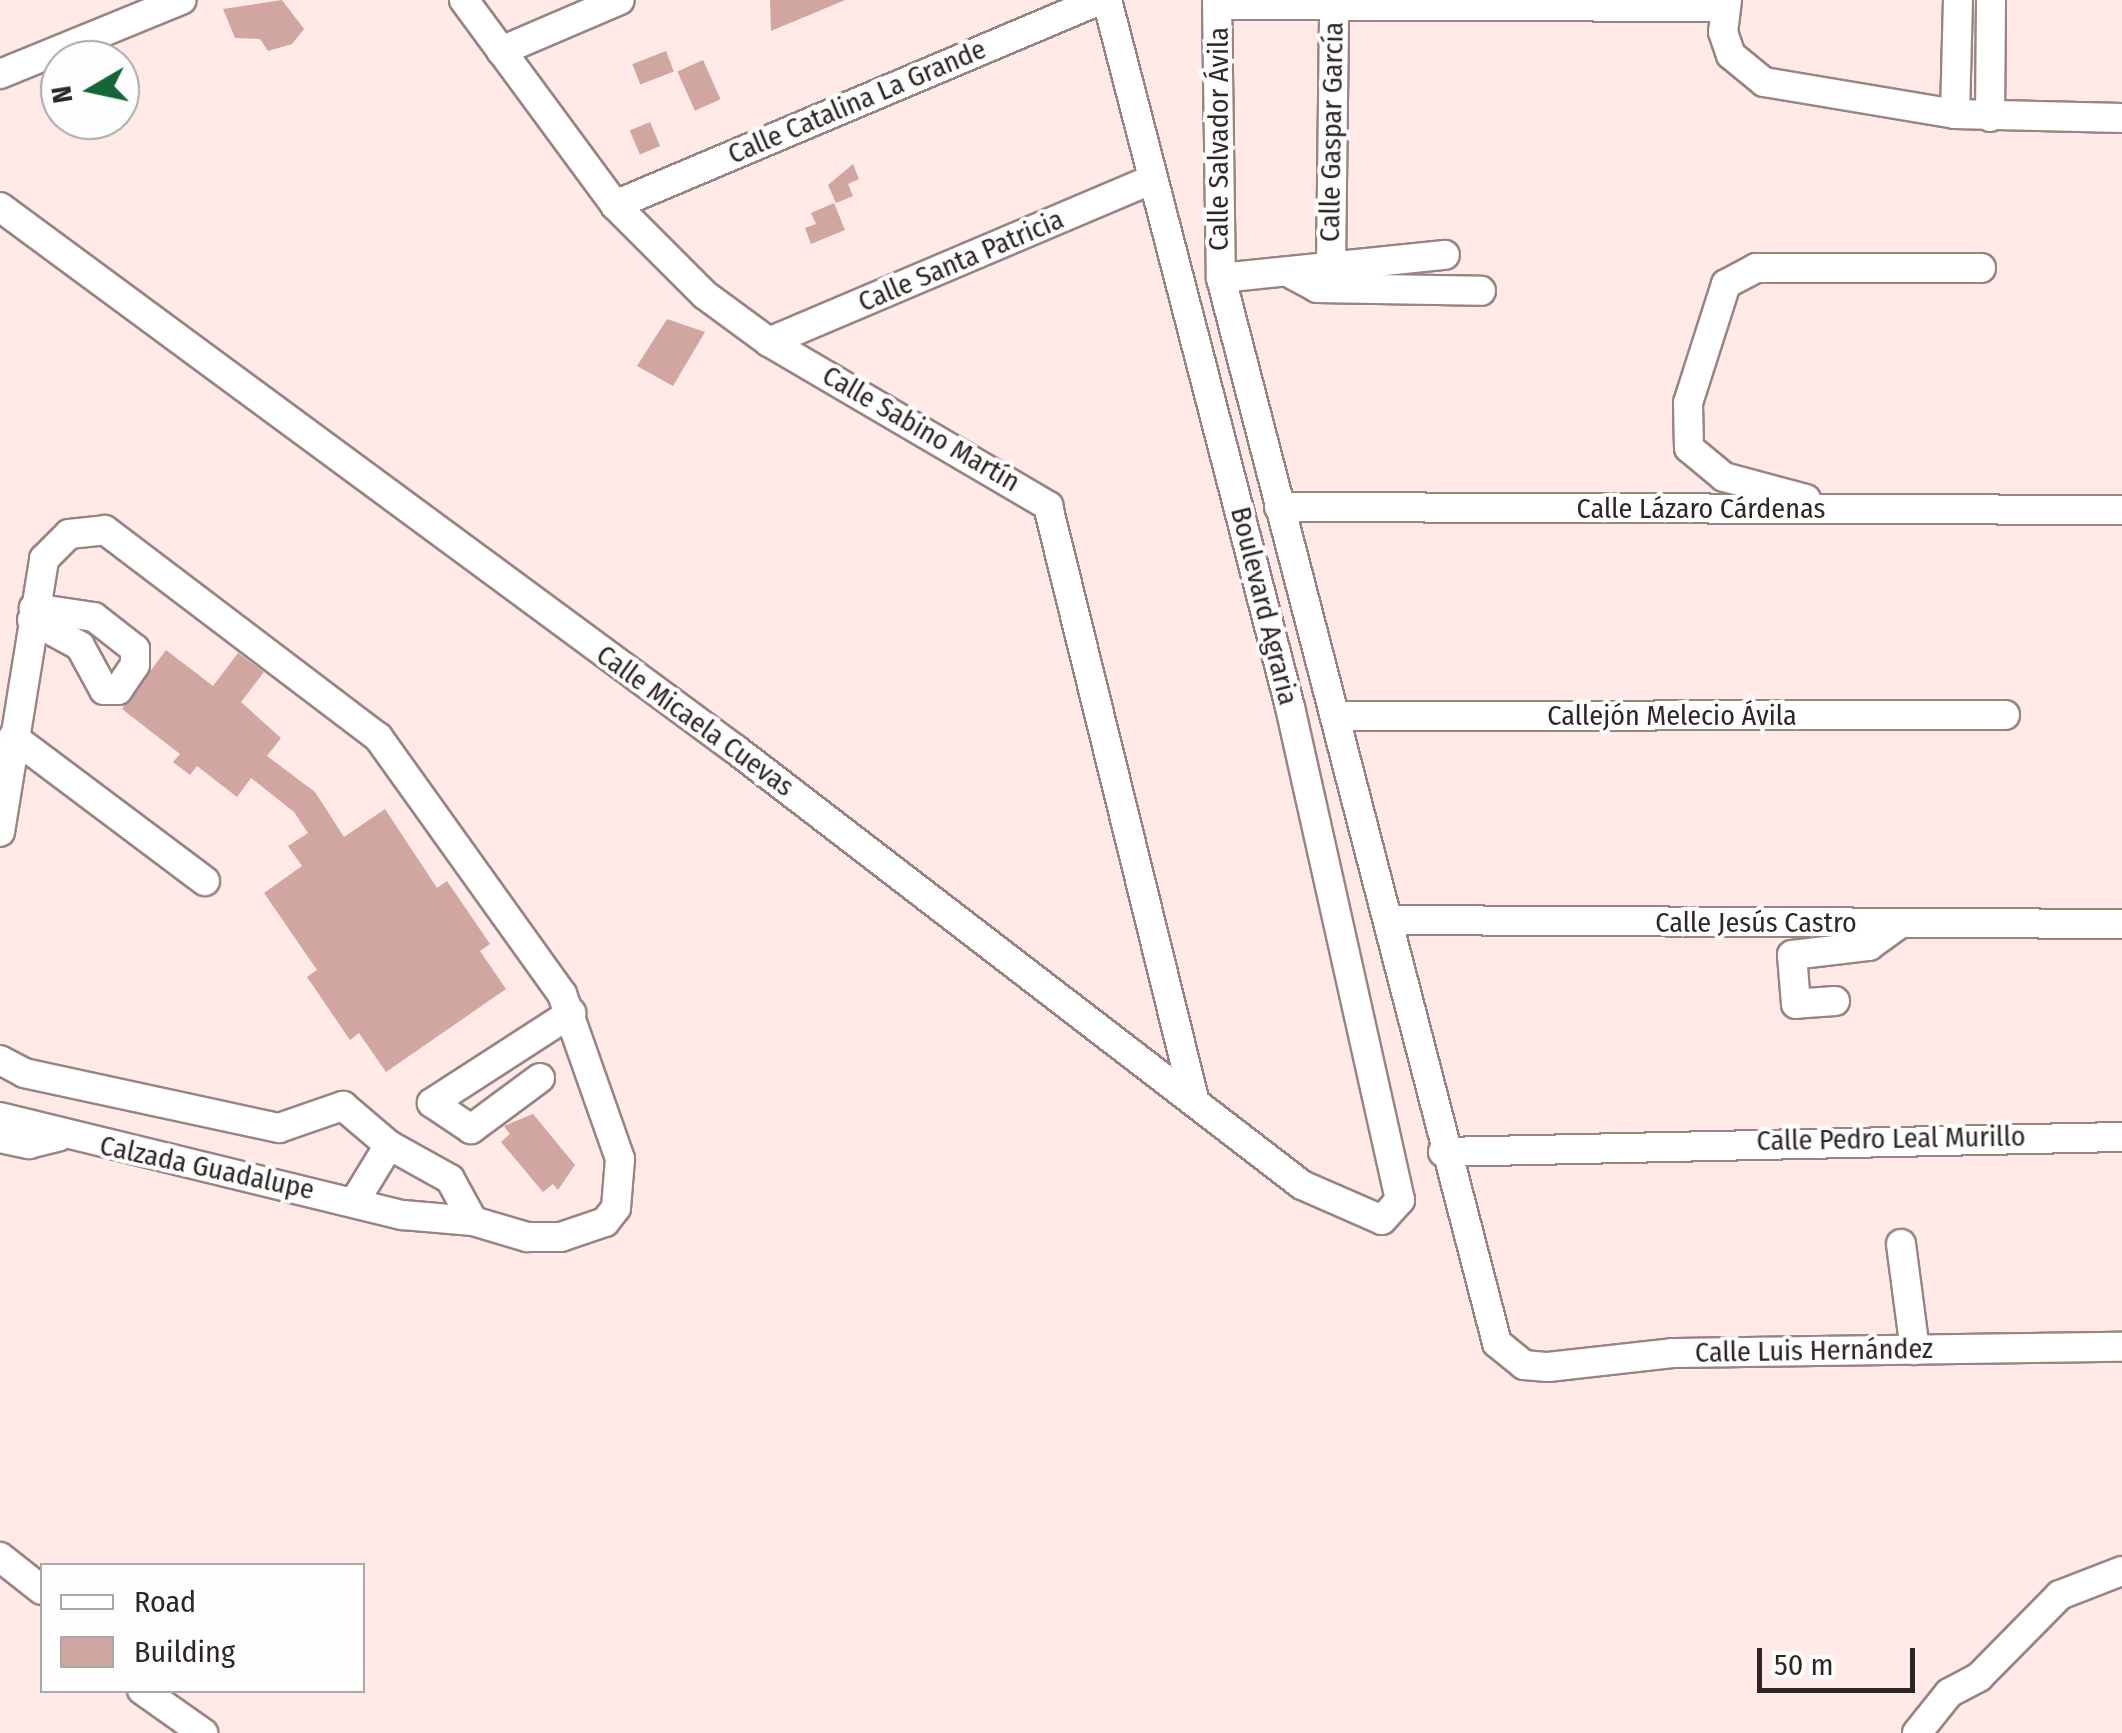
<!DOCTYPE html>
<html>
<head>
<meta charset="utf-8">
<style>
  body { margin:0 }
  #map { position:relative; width:2122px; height:1733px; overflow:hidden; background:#ffeae8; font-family:"Fira Sans Condensed",sans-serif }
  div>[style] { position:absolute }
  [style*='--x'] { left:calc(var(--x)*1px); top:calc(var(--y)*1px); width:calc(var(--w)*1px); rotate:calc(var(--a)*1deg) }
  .building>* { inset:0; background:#d1a5a0; transform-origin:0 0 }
  .roads { filter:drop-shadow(2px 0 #988583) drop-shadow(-2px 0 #988583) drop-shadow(0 2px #988583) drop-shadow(0 -2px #988583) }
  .minor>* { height:28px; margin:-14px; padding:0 14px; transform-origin:14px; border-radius:14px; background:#fff }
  span { translate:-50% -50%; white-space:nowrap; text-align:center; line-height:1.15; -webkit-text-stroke:8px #fdfdfd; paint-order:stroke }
  .street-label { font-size:28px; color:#2e2625 }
  .legend { position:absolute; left:40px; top:1563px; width:325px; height:130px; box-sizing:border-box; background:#fdfdfd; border:2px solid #aaa7a7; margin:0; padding:12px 18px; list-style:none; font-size:30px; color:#2e2625 }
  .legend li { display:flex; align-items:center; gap:20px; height:50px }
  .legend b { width:50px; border:2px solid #aaa7a7 }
  .north { position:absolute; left:40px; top:40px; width:100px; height:100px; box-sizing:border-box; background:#fdfdfd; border:2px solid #aaa7a7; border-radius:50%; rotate:261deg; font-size:28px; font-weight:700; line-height:40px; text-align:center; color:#2e2625 }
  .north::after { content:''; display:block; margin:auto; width:35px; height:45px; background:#156636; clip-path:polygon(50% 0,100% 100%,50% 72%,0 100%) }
  .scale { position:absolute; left:1757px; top:1648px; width:158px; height:45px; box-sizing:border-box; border:5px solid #2e2625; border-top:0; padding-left:12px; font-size:30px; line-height:35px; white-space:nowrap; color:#2e2625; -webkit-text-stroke:8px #fdfdfd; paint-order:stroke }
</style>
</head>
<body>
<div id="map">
  <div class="building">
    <div style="clip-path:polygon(282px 0,304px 29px,292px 44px,268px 51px,260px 39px,235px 38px,223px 9px)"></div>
    <div style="clip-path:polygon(770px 0,845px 0,771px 31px)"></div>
    <div style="left:666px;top:51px;width:22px;height:36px;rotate:69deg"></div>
    <div style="left:703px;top:60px;width:43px;height:28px;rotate:66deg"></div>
    <div style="left:650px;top:122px;width:26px;height:22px;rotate:67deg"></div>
    <div style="clip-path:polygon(853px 164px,859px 179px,848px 184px,853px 196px,836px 203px,828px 185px)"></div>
    <div style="clip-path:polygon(834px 203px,845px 230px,811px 244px,805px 228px,816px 224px,811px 213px)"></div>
    <div style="clip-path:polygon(667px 319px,705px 332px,673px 386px,637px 366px)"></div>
    <div style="clip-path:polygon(166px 650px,213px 686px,238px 653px,264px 672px,241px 702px,281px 738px,267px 756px,315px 792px,344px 837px,385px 809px,437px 888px,447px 881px,490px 944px,480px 951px,506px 989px,386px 1072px,359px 1033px,350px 1040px,307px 977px,317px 970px,264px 893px,302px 866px,288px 846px,308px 833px,294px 812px,251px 778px,237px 797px,197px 766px,190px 775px,173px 762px,180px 754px,122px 709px)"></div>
    <div style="clip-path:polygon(533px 1114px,575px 1165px,558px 1190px,553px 1184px,543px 1192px,501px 1142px,510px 1134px,504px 1126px)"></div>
  </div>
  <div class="roads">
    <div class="minor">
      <div style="--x:464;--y:0;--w:255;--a:53.6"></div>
      <div style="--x:615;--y:205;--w:127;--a:45"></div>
      <div style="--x:705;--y:295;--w:79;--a:36.3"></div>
      <div style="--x:769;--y:342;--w:324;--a:30.4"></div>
      <div style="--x:1048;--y:506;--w:607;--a:76.17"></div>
      <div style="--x:1217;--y:0;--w:278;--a:89.2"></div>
      <div style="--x:1221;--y:278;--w:1100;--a:75.47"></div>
      <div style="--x:1497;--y:1343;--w:35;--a:39"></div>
      <div style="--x:1524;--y:1365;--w:24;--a:5"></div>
      <div style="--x:1548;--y:1367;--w:125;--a:-6.4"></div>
      <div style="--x:1672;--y:1353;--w:450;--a:-0.8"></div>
      <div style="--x:1727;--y:0;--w:32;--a:97"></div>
      <div style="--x:1723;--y:32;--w:24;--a:71"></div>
      <div style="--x:1731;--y:55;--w:43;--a:39.3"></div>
      <div style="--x:1764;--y:82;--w:194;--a:9.5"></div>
      <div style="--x:1955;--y:114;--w:167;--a:1.4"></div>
      <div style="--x:1218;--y:5;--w:507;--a:0.23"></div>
      <div style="--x:501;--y:51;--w:129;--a:-23.2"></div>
      <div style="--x:0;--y:74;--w:196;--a:-22.2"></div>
      <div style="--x:1955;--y:114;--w:114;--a:-88.5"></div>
      <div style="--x:1990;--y:117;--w:117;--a:-89.5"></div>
      <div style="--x:615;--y:205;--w:527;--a:-22.91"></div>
      <div style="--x:0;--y:207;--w:913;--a:36.41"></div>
      <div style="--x:735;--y:749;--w:715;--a:37.56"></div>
      <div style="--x:1302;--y:1185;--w:87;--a:23.6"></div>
      <div style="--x:1382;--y:1220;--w:27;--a:-48"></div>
      <div style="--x:1400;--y:1200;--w:505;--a:-102.58"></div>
      <div style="--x:1290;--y:707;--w:730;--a:-104.51"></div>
      <div style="--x:1331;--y:265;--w:258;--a:-89.3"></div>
      <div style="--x:1293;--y:275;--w:27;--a:28"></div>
      <div style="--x:1317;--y:288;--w:164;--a:1"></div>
      <div style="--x:1221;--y:278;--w:225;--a:-5.9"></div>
      <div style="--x:769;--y:342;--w:417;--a:-23"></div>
      <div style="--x:1806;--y:499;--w:85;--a:-165"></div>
      <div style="--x:1724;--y:477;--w:45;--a:-140.4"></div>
      <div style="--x:1689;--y:448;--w:45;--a:-91.3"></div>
      <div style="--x:1688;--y:403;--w:125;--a:-72.3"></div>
      <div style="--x:1726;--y:284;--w:34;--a:-28"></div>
      <div style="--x:1756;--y:268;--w:225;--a:0"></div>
      <div style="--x:1279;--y:507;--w:843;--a:0.2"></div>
      <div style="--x:32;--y:620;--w:55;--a:28.4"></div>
      <div style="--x:80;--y:646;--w:50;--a:61.4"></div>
      <div style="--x:104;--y:690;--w:14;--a:0"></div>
      <div style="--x:118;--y:690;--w:30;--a:-56"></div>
      <div style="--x:135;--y:665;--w:16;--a:-90"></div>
      <div style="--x:135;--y:649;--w:52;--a:-142"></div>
      <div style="--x:94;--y:617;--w:61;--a:-171.5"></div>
      <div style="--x:1338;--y:716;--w:667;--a:-0.09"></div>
      <div style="--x:13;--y:737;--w:240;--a:36.9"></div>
      <div style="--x:0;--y:832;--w:277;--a:-80.8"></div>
      <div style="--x:44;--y:559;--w:35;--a:-45"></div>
      <div style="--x:69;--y:534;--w:36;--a:-6"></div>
      <div style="--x:105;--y:530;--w:343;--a:37.2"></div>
      <div style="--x:378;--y:737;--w:316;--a:54.4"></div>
      <div style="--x:562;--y:994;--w:175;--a:70.6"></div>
      <div style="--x:620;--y:1159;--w:49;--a:94.7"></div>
      <div style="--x:616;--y:1208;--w:18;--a:128"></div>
      <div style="--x:605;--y:1222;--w:46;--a:161.2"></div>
      <div style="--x:561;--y:1237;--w:34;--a:180"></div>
      <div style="--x:527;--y:1237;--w:56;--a:-163.5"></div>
      <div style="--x:1390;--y:920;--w:732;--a:0.31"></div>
      <div style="--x:1835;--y:1001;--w:39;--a:176"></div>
      <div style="--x:1796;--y:1004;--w:49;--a:-94.7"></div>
      <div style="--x:1792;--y:955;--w:78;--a:-6.7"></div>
      <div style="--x:1869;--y:946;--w:39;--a:-36"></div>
      <div style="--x:0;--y:1060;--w:27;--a:28"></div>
      <div style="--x:24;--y:1073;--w:261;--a:12.2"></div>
      <div style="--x:279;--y:1128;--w:68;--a:-19"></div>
      <div style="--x:343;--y:1106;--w:60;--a:40.3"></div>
      <div style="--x:389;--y:1145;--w:66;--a:121.3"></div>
      <div style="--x:540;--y:1078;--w:86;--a:143.5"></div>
      <div style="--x:471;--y:1129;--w:47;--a:-146.3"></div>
      <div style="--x:432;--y:1103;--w:166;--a:-32.9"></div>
      <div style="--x:0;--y:1117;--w:415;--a:13.7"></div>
      <div style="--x:403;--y:1215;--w:70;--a:4.9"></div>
      <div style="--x:473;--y:1221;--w:48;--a:-118.7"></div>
      <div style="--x:450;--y:1179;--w:70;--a:-150.9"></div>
      <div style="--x:0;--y:1138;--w:30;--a:12"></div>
      <div style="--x:29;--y:1144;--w:30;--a:-14"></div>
      <div style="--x:1443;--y:1152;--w:679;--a:-1.27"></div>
      <div style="--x:1901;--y:1244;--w:107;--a:82.5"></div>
      <div style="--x:0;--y:1557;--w:53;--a:38.2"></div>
      <div style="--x:142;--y:1690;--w:75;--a:35.2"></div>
      <div style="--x:1917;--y:1733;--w:51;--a:-51.3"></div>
      <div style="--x:1949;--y:1693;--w:34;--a:-28"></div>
      <div style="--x:1979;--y:1677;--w:115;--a:-45.4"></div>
      <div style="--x:2060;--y:1595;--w:66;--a:-21.2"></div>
    </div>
  </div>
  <div class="street-label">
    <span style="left:857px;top:102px;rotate:-23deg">Calle Catalina La Grande</span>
    <span style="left:1332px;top:132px;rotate:-89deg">Calle Gaspar García</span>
    <span style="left:1219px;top:139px;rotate:-90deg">Calle Salvador Ávila</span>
    <span style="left:961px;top:261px;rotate:-23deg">Calle Santa Patricia</span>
    <span style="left:921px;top:429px;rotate:30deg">Calle Sabino Martín</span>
    <span style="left:1701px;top:509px">Calle Lázaro Cárdenas</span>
    <span style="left:1264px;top:606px;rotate:76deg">Boulevard Agraria</span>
    <span style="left:1672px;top:716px">Callejón Melecio Ávila</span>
    <span style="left:695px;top:721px;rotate:36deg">Calle Micaela Cuevas</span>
    <span style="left:1756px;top:923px">Calle Jesús Castro</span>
    <span style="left:1891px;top:1139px;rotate:-1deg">Calle Pedro Leal Murillo</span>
    <span style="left:207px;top:1168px;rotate:12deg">Calzada Guadalupe</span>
    <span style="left:1814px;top:1351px;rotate:-1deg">Calle Luis Hernández</span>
  </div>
  <ul class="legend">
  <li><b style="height:12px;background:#fff"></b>Road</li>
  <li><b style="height:28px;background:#d1a5a0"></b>Building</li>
  </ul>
  <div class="north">N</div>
  <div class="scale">50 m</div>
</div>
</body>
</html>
